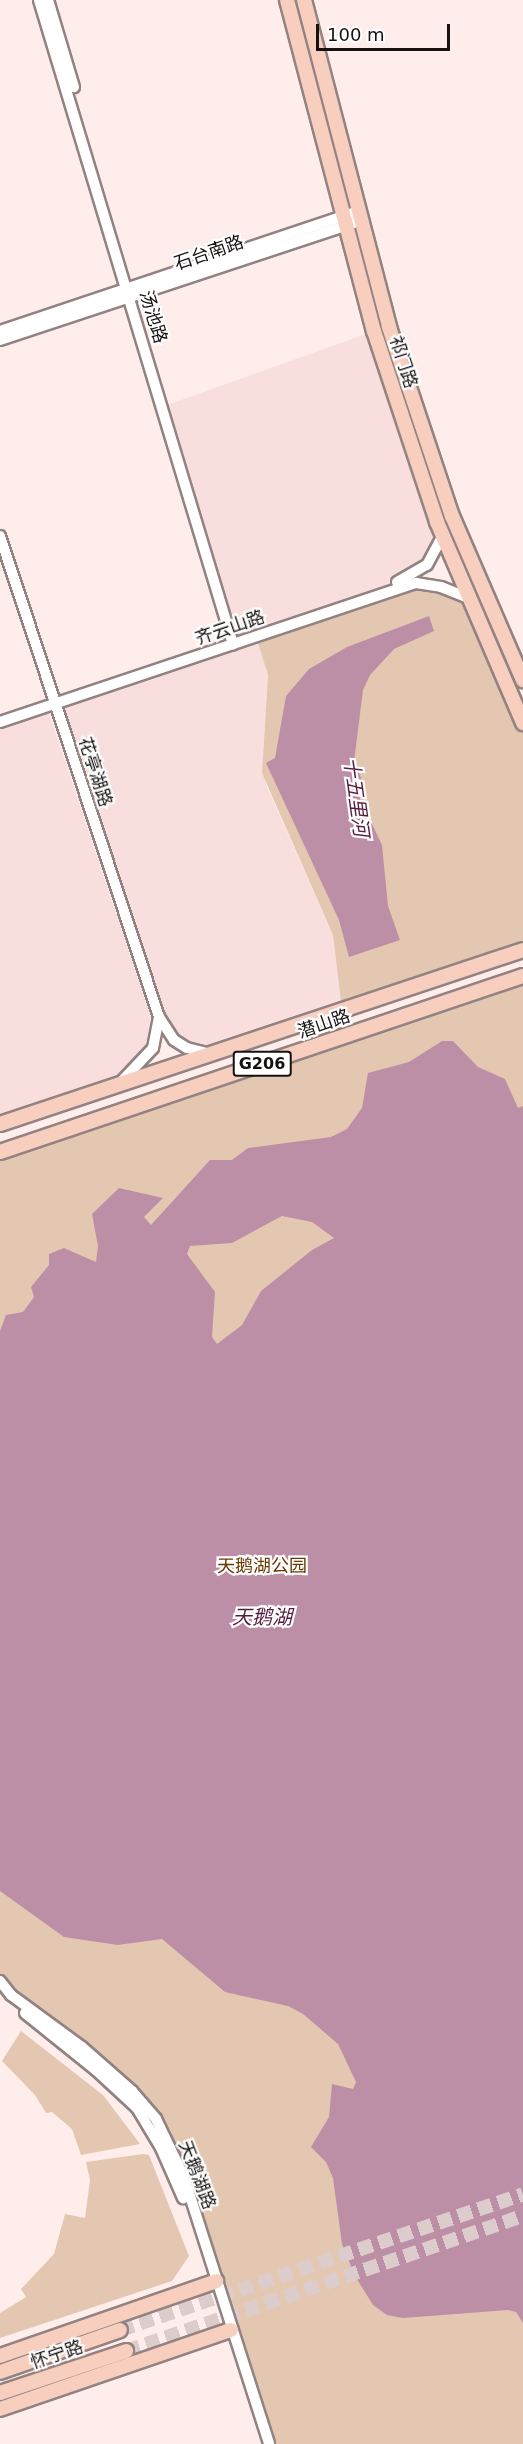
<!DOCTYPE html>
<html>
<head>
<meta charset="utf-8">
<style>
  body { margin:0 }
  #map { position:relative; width:523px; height:2444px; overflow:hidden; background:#ffedec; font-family:"DejaVu Sans","Noto Sans SC",sans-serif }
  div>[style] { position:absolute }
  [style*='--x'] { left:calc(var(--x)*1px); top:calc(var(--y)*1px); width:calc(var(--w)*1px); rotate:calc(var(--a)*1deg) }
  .built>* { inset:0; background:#f8dfdd }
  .green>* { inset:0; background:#e4c7b0 }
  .water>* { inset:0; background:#bd8fa7 }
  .major-tunnel>* { height:14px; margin-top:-7px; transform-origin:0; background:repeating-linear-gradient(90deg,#dccccb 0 14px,transparent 0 21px) }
  .roads { filter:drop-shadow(2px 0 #928382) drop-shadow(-2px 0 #928382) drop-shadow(0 2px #928382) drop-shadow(0 -2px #928382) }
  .minor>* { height:10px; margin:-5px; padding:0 5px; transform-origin:5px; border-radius:5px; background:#fff }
  .major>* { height:14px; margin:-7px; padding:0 7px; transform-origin:7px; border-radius:7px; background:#f8cebe }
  span { translate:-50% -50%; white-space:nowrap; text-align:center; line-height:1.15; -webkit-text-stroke:4.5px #fff; paint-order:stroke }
  .shield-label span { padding:2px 4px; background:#fff; border:2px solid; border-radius:4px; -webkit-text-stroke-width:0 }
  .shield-label { font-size:16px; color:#171211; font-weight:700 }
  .street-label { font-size:18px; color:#171211 }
  .park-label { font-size:18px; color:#693700 }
  .water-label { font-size:20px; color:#561e40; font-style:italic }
  .scale { position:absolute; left:316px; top:24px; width:134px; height:27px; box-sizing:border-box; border:3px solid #171211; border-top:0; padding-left:8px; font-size:18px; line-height:21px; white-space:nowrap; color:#171211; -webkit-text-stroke:4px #fff; paint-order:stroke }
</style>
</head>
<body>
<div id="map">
  <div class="built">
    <div style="clip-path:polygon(374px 331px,443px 535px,435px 553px,407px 579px,236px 636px,167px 405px)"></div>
    <div style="clip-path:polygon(256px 637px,268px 675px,263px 754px,267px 787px,333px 935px,342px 1010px,211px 1054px,187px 1048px,159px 1017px,56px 704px)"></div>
    <div style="clip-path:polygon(47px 707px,154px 1027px,153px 1048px,128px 1076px,0 1124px,0 722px)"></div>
  </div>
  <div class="green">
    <div style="clip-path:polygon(416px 583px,471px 599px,523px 723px,523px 950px,342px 1010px,333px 935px,262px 773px,268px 675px,256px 637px)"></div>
    <div style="clip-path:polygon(523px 976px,523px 2444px,269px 2444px,216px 2281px,156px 2119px,0 1981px,0 1152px)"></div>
    <div style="clip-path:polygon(21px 2031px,103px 2095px,140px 2144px,81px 2155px,72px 2129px,52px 2112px,46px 2113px,35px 2095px,2px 2061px)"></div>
    <div style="clip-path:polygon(143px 2154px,149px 2155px,189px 2256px,172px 2281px,0 2338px,0 2313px,26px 2297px,21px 2289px,54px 2254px,65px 2214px,85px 2218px,90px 2180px,86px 2162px)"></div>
  </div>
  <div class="water">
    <div style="clip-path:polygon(429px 616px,434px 631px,394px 649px,370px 675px,363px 690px,354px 762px,362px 780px,360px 799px,382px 845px,388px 906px,400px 940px,349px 957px,339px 920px,266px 763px,275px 758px,286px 696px,309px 669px,347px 647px)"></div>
    <div style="clip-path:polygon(evenodd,442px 1041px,453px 1041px,478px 1067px,505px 1079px,518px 1108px,523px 1106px,523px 2323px,516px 2312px,508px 2310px,403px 2318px,387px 2315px,373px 2305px,355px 2276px,342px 2244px,333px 2178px,326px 2162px,311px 2147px,329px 2117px,332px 2084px,353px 2089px,356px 2082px,338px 2044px,303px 2014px,288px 2006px,225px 1992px,162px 1939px,118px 1945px,64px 1937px,0 1891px,0 1331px,6px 1315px,23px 1312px,34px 1297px,31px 1287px,49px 1265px,49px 1254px,64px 1248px,96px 1262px,98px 1246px,92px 1214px,119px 1188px,163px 1198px,144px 1217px,151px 1225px,210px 1160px,232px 1160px,248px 1148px,331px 1137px,347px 1129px,362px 1108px,368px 1073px,409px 1062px,442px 1041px,282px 1216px,312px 1222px,334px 1238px,312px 1250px,261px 1291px,242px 1325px,217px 1344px,212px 1337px,215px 1292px,187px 1254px,190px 1246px,232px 1243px,282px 1216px)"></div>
  </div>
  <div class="major-tunnel">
    <div style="--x:120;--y:2330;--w:425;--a:-18.6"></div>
    <div style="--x:126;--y:2351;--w:419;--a:-18.8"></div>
  </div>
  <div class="roads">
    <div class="minor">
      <div style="--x:39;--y:0;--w:673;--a:73.24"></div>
      <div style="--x:48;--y:0;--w:91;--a:73.4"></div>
      <div style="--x:0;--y:331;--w:378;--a:-18.5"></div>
      <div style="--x:0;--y:340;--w:379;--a:-18.3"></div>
      <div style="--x:0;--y:536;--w:507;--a:71.71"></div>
      <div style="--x:159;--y:1017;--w:27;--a:57"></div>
      <div style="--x:174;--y:1040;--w:15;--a:32"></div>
      <div style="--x:187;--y:1048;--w:25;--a:14"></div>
      <div style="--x:397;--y:582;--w:34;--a:-30"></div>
      <div style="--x:427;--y:565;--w:34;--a:-62"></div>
      <div style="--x:0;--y:722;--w:439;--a:-18.5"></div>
      <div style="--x:416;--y:583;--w:25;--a:9"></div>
      <div style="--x:441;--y:587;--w:32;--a:22"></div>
      <div style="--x:120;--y:1083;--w:48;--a:-46.7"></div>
      <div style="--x:153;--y:1048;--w:32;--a:-79"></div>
      <div style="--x:0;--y:1981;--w:18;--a:52"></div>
      <div style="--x:11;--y:1995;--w:88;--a:36.2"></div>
      <div style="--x:82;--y:2047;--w:67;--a:41.3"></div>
      <div style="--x:132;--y:2091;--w:37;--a:49"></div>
      <div style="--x:156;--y:2119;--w:64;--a:64.2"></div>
      <div style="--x:184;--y:2177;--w:280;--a:72.3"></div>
      <div style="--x:25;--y:2013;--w:91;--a:38.8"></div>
      <div style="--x:96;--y:2070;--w:56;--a:42.8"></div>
      <div style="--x:137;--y:2108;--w:47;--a:59"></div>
      <div style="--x:161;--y:2148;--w:55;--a:66.3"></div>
    </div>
    <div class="major">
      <div style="--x:287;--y:0;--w:342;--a:75.3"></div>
      <div style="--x:374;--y:331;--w:201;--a:71.7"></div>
      <div style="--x:437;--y:522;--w:219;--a:66.8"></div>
      <div style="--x:304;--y:0;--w:338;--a:75.4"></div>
      <div style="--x:389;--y:327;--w:199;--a:71.6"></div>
      <div style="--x:452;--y:516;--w:179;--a:66.6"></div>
      <div style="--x:0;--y:1124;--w:551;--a:-18.4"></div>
      <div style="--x:0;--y:1152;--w:552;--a:-18.6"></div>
      <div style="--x:0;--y:2356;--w:229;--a:-19.1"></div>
      <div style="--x:0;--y:2372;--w:127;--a:-19.3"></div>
      <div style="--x:0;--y:2393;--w:133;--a:-18.4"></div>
      <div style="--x:0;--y:2409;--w:244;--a:-18.9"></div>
    </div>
  </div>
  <div class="shield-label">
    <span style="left:262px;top:1064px">G206</span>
  </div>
  <div class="street-label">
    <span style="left:209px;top:253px;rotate:-19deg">石台南路</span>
    <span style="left:153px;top:317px;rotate:73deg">汤池路</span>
    <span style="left:403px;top:362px;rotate:72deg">祁门路</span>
    <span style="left:230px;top:628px;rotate:-19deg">齐云山路</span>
    <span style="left:95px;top:772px;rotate:72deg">花亭湖路</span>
    <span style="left:324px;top:1024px;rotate:-19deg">潜山路</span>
    <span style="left:197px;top:2175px;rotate:69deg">天鹅湖路</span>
    <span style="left:57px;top:2355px;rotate:-19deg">怀宁路</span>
  </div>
  <div class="park-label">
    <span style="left:262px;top:1566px">天鹅湖公园</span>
  </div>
  <div class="water-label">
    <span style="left:356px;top:797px;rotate:82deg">十五里河</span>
    <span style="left:262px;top:1617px">天鹅湖</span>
  </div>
  <div class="scale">100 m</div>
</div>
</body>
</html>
